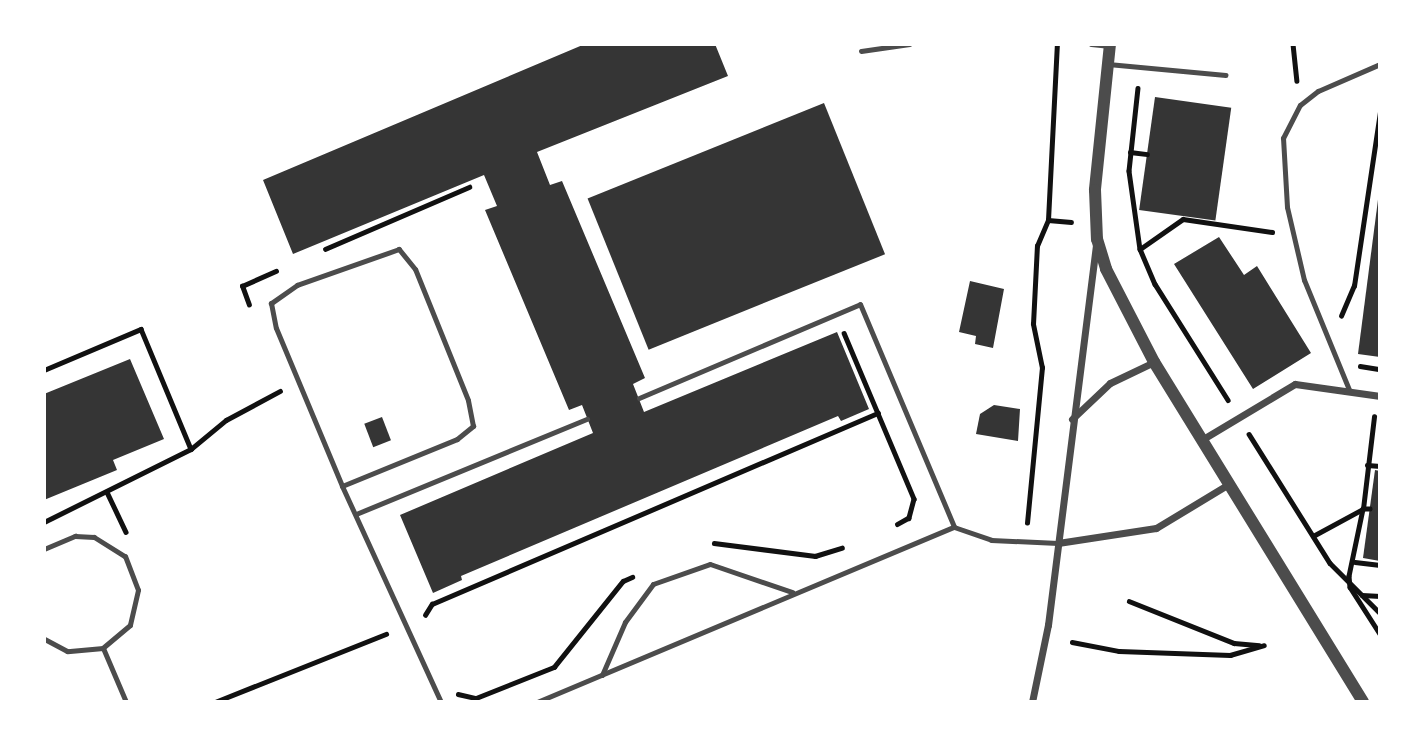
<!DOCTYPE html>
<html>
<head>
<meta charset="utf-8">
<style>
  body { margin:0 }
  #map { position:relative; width:1424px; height:746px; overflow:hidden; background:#fff; font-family:Figtree,sans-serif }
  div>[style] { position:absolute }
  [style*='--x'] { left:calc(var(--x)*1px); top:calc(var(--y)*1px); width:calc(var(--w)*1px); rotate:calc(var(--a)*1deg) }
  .building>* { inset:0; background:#353535; transform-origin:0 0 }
  .path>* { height:4.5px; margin:-2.25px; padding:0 2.25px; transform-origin:2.25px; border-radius:2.25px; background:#111 }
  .service>* { height:5px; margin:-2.5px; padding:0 2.5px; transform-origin:2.5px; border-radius:2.5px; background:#4c4c4c }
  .minor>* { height:7px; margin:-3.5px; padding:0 3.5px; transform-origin:3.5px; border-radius:3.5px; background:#4c4c4c }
  .tertiary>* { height:12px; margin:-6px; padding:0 6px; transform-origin:6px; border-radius:6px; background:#4c4c4c }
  span { translate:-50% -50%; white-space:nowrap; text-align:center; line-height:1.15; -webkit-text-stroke:5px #fff; paint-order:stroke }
  .frame { position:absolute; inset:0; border:46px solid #fff; pointer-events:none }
</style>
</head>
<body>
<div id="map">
  <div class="building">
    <div style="clip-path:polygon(585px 44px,715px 44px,728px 76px,537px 152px,550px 185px,562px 181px,645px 378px,633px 384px,644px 412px,837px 332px,869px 409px,841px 421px,838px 416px,461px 576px,462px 580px,433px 593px,400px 515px,593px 433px,582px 405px,569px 410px,485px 210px,497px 206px,484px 175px,293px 254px,263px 180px)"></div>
    <div style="left:1155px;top:97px;width:77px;height:114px;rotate:8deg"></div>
    <div style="left:824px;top:103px;width:163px;height:255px;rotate:68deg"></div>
    <div style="clip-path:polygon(1379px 192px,1380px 193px,1380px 357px,1358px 354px)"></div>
    <div style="clip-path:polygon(1219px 237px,1244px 275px,1257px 266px,1311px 353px,1253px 389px,1174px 264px)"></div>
    <div style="clip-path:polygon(970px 281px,1004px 289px,993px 348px,975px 344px,976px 336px,959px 332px)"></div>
    <div style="clip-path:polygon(130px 359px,164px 439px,113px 460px,117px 470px,44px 500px,44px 394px)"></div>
    <div style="clip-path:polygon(994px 405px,1020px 409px,1018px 441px,976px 434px,980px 414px)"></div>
    <div style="left:382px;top:417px;width:25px;height:19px;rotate:69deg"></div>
    <div style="clip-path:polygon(1375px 470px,1380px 471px,1380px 561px,1363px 558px)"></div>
  </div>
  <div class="path">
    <div style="--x:1293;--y:44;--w:37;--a:84"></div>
    <div style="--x:1138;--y:88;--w:83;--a:96.2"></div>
    <div style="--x:1129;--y:171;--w:79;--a:82"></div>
    <div style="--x:1140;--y:249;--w:38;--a:67"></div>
    <div style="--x:1155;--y:284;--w:137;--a:57.8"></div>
    <div style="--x:1130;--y:152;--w:17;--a:7"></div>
    <div style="--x:1048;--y:220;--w:23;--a:5"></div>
    <div style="--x:325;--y:249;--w:157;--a:-23.3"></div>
    <div style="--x:1140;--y:249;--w:52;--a:-34.9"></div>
    <div style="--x:1183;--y:219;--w:90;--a:8.3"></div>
    <div style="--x:249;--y:305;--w:20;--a:-110"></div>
    <div style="--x:242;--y:286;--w:37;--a:-24"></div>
    <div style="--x:1341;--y:316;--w:33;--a:-67"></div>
    <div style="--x:1354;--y:286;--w:177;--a:-81.5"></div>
    <div style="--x:844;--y:333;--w:180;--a:67.1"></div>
    <div style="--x:914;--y:499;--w:20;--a:105"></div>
    <div style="--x:909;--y:518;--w:13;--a:151"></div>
    <div style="--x:1360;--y:366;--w:20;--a:9"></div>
    <div style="--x:44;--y:370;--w:105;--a:-22.9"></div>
    <div style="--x:141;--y:329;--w:130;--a:67.4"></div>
    <div style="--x:1249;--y:434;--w:152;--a:57.9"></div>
    <div style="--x:1330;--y:563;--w:71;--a:45"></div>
    <div style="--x:1367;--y:465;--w:13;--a:4"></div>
    <div style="--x:107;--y:492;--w:44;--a:64.6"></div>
    <div style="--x:1370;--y:509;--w:7;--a:180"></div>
    <div style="--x:1363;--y:509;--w:68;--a:101.8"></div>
    <div style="--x:1349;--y:576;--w:11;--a:85"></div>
    <div style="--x:1350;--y:587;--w:56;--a:57.4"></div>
    <div style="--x:44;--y:522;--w:164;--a:-26.4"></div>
    <div style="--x:191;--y:449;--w:45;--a:-39.6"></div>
    <div style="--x:226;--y:420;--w:61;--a:-28.2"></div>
    <div style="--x:1027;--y:523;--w:156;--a:-84.5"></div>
    <div style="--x:1042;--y:368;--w:45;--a:-101.6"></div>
    <div style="--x:1033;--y:324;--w:78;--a:-87.1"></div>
    <div style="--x:1037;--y:246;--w:28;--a:-67"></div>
    <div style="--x:1048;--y:220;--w:176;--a:-87.1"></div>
    <div style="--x:1313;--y:536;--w:57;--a:-28.4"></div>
    <div style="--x:1363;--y:509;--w:93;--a:-83.2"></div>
    <div style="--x:714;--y:543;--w:102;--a:7.3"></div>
    <div style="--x:815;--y:556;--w:28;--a:-17"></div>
    <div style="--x:1355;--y:562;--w:25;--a:7"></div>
    <div style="--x:1362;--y:595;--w:18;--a:3"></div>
    <div style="--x:1129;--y:601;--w:113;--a:21.8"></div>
    <div style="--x:1234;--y:643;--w:25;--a:5"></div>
    <div style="--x:425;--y:615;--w:13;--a:-58"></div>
    <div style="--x:432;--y:604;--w:485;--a:-23.2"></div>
    <div style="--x:1072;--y:642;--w:48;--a:10.8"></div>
    <div style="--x:1119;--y:651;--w:111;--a:2.1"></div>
    <div style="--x:1230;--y:655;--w:35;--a:-16"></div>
    <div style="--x:458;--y:694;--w:18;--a:13"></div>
    <div style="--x:476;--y:698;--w:84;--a:-21.7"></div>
    <div style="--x:554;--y:667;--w:110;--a:-51.3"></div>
    <div style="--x:623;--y:581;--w:10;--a:-24"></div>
    <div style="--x:215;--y:702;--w:184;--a:-21.7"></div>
  </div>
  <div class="service">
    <div style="--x:1091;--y:44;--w:19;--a:6"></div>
    <div style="--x:861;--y:51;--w:49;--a:-8.3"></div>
    <div style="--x:1108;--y:64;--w:118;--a:5.4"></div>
    <div style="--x:1350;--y:392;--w:121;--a:-112.3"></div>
    <div style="--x:1304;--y:280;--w:75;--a:-103.1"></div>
    <div style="--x:1287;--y:207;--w:69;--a:-93.3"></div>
    <div style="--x:1283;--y:138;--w:37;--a:-63"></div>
    <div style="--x:1300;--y:105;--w:23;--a:-38"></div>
    <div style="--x:1318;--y:91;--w:68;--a:-23.5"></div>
    <div style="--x:639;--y:398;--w:240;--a:-23"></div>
    <div style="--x:860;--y:304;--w:242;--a:67.1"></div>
    <div style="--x:342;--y:486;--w:124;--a:-22.2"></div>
    <div style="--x:457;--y:439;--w:21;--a:-39"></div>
    <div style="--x:473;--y:426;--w:26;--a:-101"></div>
    <div style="--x:468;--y:400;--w:141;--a:-112"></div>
    <div style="--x:415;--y:269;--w:26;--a:-129"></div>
    <div style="--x:399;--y:249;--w:108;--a:160.6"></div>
    <div style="--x:297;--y:285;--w:32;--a:145"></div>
    <div style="--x:271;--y:303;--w:25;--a:79"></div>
    <div style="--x:276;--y:328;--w:171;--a:67.3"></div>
    <div style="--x:342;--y:486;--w:238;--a:65.4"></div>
    <div style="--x:356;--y:514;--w:250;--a:-22.4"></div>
    <div style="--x:44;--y:549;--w:34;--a:-23"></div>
    <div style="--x:75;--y:536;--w:19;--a:3"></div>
    <div style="--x:94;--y:537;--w:36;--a:32"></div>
    <div style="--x:125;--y:556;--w:36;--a:69"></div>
    <div style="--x:138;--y:590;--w:36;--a:103"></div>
    <div style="--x:130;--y:625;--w:35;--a:140"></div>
    <div style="--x:103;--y:648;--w:36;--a:175"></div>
    <div style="--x:67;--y:651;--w:26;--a:-152"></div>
    <div style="--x:103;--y:648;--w:59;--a:66.9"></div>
    <div style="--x:602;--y:675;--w:58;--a:-66.5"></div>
    <div style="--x:625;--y:622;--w:47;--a:-53.6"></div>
    <div style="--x:653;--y:584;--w:60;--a:-19.3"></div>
    <div style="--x:710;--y:564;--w:87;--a:18.9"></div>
    <div style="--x:537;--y:702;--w:452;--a:-22.8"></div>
    <div style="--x:954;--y:527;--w:39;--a:19"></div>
    <div style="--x:991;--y:540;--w:67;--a:2.6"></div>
  </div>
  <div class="minor">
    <div style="--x:1072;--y:419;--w:52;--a:-43.5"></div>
    <div style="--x:1110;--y:383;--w:49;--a:-25.5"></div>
    <div style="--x:1203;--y:439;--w:107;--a:-30.9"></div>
    <div style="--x:1295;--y:384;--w:86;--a:8"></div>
    <div style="--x:1058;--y:543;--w:99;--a:-8.7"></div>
    <div style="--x:1156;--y:528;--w:85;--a:-31.1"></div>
    <div style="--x:1032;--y:702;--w:79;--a:-78.3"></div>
    <div style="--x:1048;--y:625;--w:382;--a:-82.8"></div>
  </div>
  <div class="tertiary">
    <div style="--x:1110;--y:44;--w:147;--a:95.9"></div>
    <div style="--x:1095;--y:190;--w:49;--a:87.7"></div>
    <div style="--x:1097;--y:239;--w:31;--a:73"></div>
    <div style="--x:1106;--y:269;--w:105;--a:62.7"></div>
    <div style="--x:1154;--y:362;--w:399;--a:58.4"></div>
  </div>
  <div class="frame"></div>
</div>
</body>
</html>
